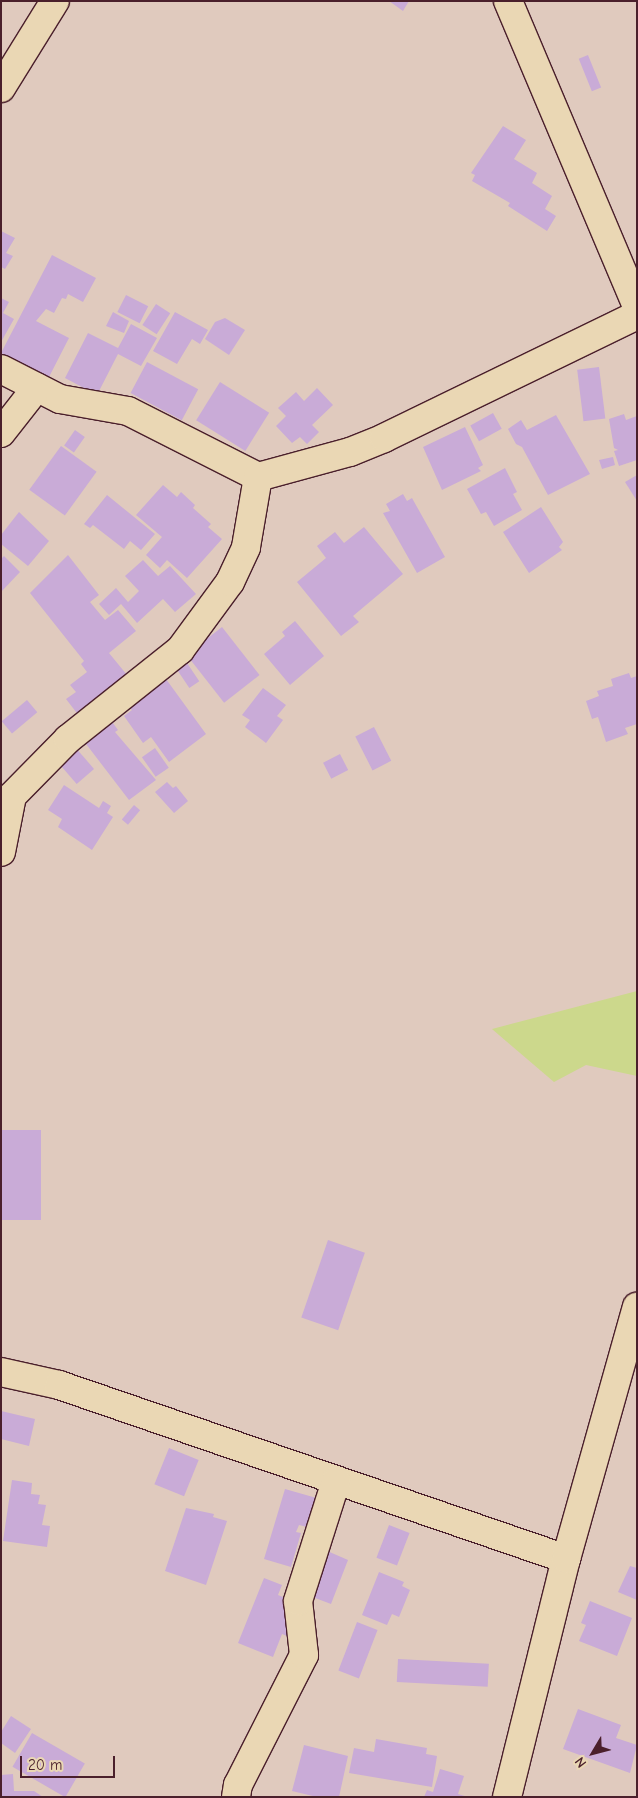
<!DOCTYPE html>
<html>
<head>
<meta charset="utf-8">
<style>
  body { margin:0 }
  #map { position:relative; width:638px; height:1798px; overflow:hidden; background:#e0cabe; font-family:"Comic Neue",sans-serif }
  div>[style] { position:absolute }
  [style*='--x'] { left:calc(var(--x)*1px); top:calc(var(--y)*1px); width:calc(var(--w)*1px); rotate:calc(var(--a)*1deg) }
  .green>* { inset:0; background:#ccd88c }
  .building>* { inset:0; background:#c9abd7; transform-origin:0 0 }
  .roads { filter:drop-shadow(1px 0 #4a1f2b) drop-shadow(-1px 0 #4a1f2b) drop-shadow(0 1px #4a1f2b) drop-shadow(0 -1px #4a1f2b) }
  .minor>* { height:28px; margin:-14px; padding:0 14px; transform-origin:14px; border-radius:14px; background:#ead7b4 }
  span { translate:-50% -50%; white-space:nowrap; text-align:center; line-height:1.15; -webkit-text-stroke:4px #ead7b4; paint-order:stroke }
  .frame { position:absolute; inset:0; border:2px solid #4a1f2b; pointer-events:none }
  .north { position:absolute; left:568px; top:1728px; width:50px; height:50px; -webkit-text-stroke:4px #ead7b4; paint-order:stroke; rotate:233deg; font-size:14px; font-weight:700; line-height:20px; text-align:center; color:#4a1f2b }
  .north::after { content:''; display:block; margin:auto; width:18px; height:22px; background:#4a1f2b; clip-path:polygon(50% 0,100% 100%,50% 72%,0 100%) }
  .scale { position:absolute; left:20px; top:1756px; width:95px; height:22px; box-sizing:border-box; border:2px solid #4a1f2b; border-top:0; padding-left:6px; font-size:15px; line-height:18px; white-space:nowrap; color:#4a1f2b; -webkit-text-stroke:4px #ead7b4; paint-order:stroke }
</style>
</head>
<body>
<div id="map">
  <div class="green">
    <div style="clip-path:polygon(637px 991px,637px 1076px,586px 1065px,554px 1082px,492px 1029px)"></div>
  </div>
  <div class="building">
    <div style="clip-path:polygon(389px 1px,409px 1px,403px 11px)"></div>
    <div style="left:588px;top:55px;width:35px;height:10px;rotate:68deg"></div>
    <div style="clip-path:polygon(503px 126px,526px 140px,514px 159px,537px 173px,532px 183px,552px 196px,545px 209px,556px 216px,547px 231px,508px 206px,510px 203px,472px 181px,475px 175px,471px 173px)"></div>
    <div style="clip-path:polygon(1px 231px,15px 238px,6px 253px,13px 256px,5px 269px,1px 267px)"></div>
    <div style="clip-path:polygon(52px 255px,96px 278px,83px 302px,68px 294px,66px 299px,62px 298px,54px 313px,46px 309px,36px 321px,69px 338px,49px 377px,1px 353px)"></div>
    <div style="left:126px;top:295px;width:25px;height:19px;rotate:27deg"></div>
    <div style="clip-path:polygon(1px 298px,9px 302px,3px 313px,14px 319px,1px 342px)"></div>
    <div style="left:156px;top:304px;width:17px;height:25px;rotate:33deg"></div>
    <div style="clip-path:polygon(113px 312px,129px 321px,124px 333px,106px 326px)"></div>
    <div style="clip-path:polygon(175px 312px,208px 330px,200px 344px,192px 339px,177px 364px,153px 351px)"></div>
    <div style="clip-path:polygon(225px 318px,245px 330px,229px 355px,205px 339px,215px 322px)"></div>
    <div style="clip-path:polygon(131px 324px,157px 338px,141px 366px,118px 354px,97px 395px,65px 378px,88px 333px,118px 348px)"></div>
    <div style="left:147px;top:362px;width:58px;height:35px;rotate:28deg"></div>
    <div style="left:599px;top:367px;width:52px;height:22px;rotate:83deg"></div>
    <div style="left:220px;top:382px;width:58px;height:45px;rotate:32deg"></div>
    <div style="clip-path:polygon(317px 388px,333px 405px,312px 425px,319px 432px,307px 444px,300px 437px,292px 443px,276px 426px,286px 416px,278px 408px,296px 392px,304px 401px)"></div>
    <div style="left:493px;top:413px;width:18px;height:26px;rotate:61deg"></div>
    <div style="clip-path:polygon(624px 414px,626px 420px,637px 416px,637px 460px,619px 466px,614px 451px,618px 450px,614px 448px,609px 419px)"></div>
    <div style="clip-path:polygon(556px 415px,590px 474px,548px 495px,522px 447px,516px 444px,508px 429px,521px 420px,527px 430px)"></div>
    <div style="clip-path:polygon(465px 427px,483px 465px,478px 468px,481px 471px,442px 490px,423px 447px)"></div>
    <div style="left:75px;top:430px;width:12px;height:19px;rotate:35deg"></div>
    <div style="left:61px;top:446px;width:44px;height:54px;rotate:36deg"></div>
    <div style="clip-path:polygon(613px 457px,615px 465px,602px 469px,599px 460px)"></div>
    <div style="clip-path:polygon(505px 468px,517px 492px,513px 494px,522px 510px,494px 526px,486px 512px,481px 514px,467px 489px)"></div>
    <div style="clip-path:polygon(637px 475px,637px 501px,625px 482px)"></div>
    <div style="clip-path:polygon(163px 485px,177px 497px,181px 492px,195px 505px,193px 508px,211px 524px,208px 527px,222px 539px,187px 578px,167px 560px,160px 568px,146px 555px,162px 537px,136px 515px)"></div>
    <div style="clip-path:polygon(403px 494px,407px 501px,412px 498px,445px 557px,417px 573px,383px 513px,390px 511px,386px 504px)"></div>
    <div style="clip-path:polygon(107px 495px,155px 534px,141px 550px,130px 541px,124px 549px,93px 525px,90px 528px,84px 524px)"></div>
    <div style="clip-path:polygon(541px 507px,563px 542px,559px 547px,562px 550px,529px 573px,503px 532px)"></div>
    <div style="clip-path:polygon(19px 512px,49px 541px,28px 566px,1px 544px,1px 535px)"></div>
    <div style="clip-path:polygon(364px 527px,403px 574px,353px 616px,359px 622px,341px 636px,297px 582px,326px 558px,317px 546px,335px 532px,344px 543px)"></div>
    <div style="clip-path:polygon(68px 555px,99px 595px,90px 602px,105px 620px,118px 610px,136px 631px,109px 653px,132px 681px,83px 721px,66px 699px,76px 692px,70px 685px,87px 672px,81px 664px,84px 661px,30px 593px)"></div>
    <div style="clip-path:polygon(4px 556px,20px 572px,1px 592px,1px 559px)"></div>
    <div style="clip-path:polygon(143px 560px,158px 576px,170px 566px,196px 594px,175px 612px,163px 599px,137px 623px,121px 604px,109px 615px,99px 604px,116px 588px,128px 602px,139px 591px,125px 576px)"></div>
    <div style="clip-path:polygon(295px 621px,324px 656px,290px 685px,264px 654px,285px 636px,282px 632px)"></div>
    <div style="left:222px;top:627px;width:61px;height:45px;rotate:52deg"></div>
    <div style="left:187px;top:663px;width:22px;height:12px;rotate:56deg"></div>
    <div style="clip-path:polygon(629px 673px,631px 678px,637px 676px,637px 724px,625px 728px,628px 734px,606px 742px,598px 717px,592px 719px,586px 701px,599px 696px,597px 691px,613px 686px,611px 679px)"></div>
    <div style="clip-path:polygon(166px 679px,206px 734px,169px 762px,151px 737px,143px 743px,124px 716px,132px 710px,128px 706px)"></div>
    <div style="clip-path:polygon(263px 688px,286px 705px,277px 716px,283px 720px,266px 743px,245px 727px,250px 720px,242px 715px)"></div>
    <div style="left:27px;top:700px;width:16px;height:33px;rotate:50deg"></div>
    <div style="clip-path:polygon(110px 719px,118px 730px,115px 732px,156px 780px,129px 800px,83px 740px)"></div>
    <div style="left:374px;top:727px;width:38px;height:21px;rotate:63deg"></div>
    <div style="left:75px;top:747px;width:29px;height:23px;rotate:49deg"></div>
    <div style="left:155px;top:748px;width:24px;height:16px;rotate:55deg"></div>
    <div style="left:340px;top:754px;width:18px;height:19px;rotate:63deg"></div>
    <div style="clip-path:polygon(167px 782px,173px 788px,176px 786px,188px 801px,174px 813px,155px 792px)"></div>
    <div style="clip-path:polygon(64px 785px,99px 808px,103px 801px,111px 806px,107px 813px,113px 817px,92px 850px,58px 827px,62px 819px,48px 810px)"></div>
    <div style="left:134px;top:805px;width:8px;height:19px;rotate:40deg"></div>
    <div style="left:1px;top:1130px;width:40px;height:90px"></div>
    <div style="left:328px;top:1240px;width:39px;height:82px;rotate:19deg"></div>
    <div style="clip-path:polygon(1px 1411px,35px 1419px,29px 1446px,1px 1439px)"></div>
    <div style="left:169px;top:1448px;width:32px;height:39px;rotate:22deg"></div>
    <div style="clip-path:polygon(12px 1480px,32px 1483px,31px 1494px,40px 1495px,38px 1504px,46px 1505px,42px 1525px,50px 1526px,47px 1547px,3px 1541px)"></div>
    <div style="clip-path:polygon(285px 1489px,320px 1499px,311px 1528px,299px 1525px,296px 1532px,301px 1533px,291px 1567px,264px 1559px)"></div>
    <div style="clip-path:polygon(186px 1508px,214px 1514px,213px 1517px,227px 1521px,206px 1585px,165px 1571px)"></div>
    <div style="left:389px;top:1525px;width:22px;height:35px;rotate:21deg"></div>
    <div style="clip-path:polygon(325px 1550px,348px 1560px,331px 1604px,302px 1593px)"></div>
    <div style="clip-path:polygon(630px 1566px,637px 1568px,637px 1600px,618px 1592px)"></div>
    <div style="clip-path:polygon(379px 1572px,404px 1582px,402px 1586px,410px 1590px,399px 1617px,392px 1614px,387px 1625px,362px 1615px)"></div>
    <div style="clip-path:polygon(264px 1578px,282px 1585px,278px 1595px,295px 1602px,293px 1620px,287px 1636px,282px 1634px,273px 1657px,238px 1643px)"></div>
    <div style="clip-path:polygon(590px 1601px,632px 1618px,617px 1656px,579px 1641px,586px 1625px,581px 1623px)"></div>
    <div style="left:357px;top:1622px;width:22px;height:52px;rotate:21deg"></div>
    <div style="left:398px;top:1659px;width:91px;height:23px;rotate:3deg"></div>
    <div style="clip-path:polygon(578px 1709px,621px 1725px,616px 1738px,637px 1745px,630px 1773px,563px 1749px)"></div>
    <div style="clip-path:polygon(11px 1716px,31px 1729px,15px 1753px,1px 1743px,1px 1732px)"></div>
    <div style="left:32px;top:1733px;width:61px;height:39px;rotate:30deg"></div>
    <div style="clip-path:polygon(376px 1739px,427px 1748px,426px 1754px,437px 1756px,432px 1787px,349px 1773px,354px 1748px,374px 1752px)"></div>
    <div style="clip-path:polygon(304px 1745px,348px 1756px,339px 1797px,317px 1797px,292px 1791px)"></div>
    <div style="clip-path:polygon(440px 1769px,464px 1776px,458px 1794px,468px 1797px,424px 1797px,427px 1790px,433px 1792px)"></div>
    <div style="clip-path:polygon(13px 1774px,14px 1791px,34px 1791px,43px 1797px,1px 1797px,1px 1775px)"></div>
  </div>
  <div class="roads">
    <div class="minor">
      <div style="--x:508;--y:1;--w:331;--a:67.1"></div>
      <div style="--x:1;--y:88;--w:102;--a:-58.2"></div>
      <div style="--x:1;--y:369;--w:66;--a:27"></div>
      <div style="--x:60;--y:399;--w:69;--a:10"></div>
      <div style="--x:128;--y:411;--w:146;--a:26.9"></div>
      <div style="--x:258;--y:477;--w:95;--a:-15.2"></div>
      <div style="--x:350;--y:452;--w:37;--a:-22"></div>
      <div style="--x:384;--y:438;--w:281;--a:-25.9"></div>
      <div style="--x:1;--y:433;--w:58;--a:-52"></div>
      <div style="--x:1;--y:852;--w:57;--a:-78.9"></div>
      <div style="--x:12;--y:796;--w:80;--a:-45.5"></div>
      <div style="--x:68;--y:739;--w:143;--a:-38.5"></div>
      <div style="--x:180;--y:650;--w:84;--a:-53.7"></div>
      <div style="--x:230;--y:582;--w:38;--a:-65"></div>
      <div style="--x:246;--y:547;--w:71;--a:-80.3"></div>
      <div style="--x:1;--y:1372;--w:59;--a:12.6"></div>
      <div style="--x:59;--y:1385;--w:536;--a:18.94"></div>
      <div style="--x:236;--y:1797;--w:12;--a:-81"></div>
      <div style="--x:238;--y:1785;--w:146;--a:-63.1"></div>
      <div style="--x:304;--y:1655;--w:54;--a:-96.3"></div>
      <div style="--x:298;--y:1601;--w:126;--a:-72.4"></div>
      <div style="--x:507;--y:1797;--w:245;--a:-76.1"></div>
      <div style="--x:566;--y:1559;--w:262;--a:-74.3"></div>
    </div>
  </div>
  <div class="frame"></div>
  <div class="north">N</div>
  <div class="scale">20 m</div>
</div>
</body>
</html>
